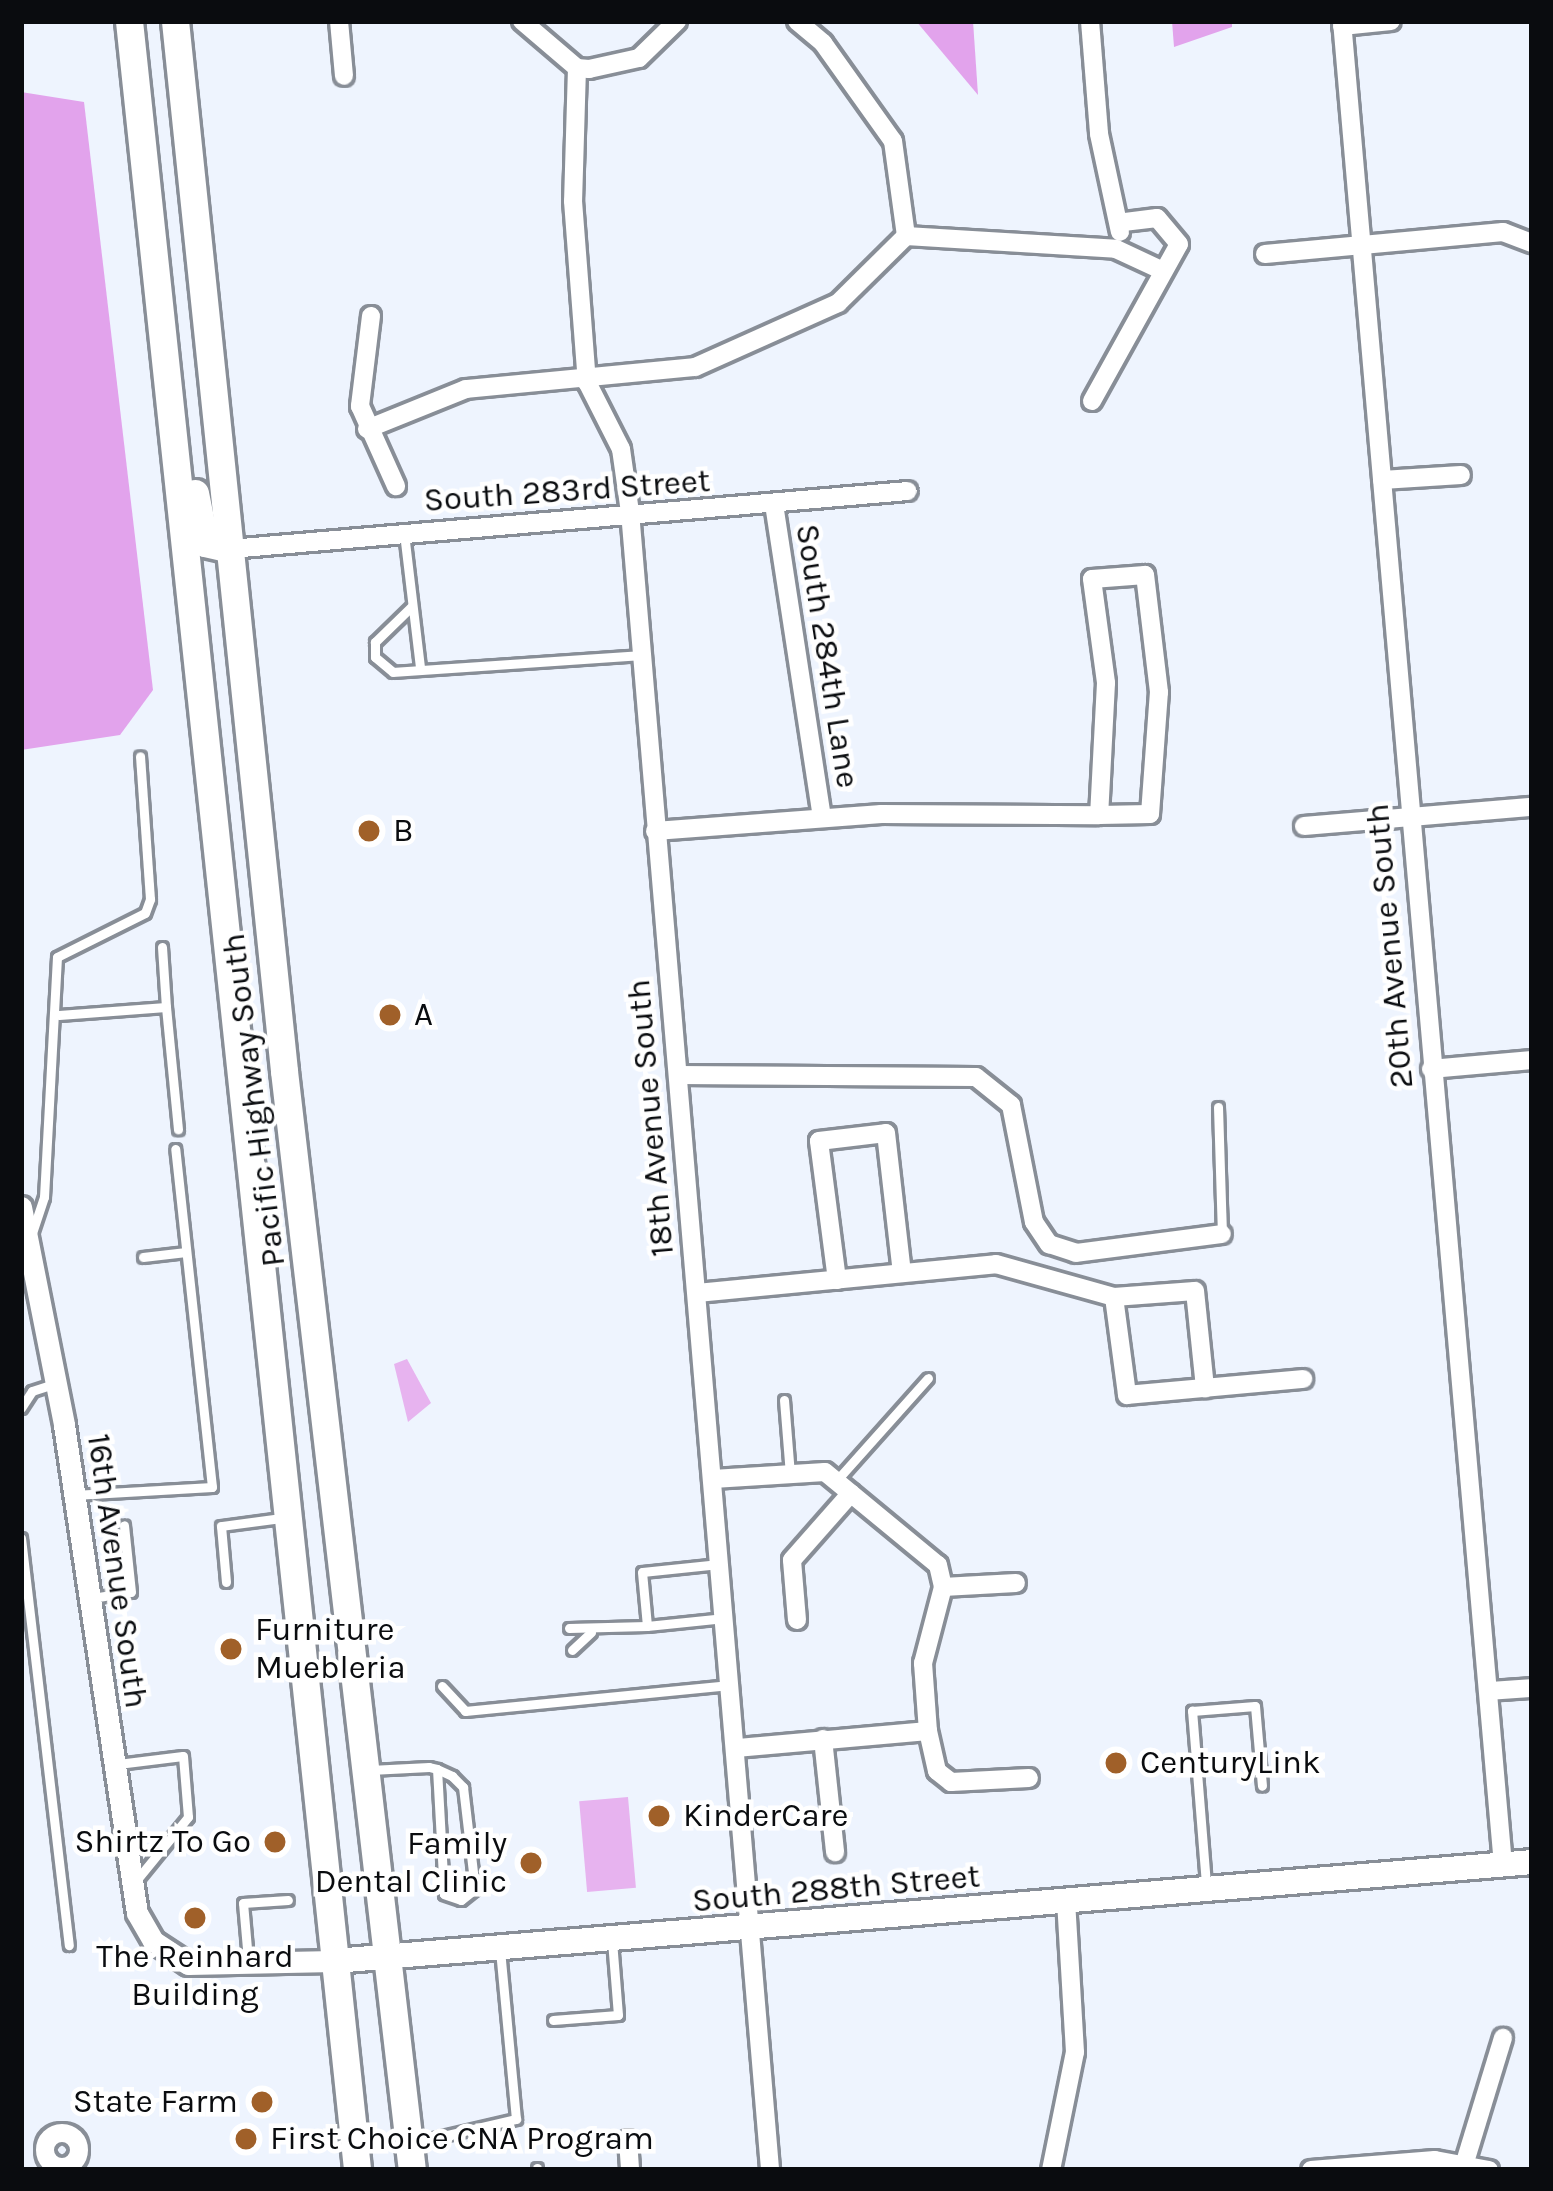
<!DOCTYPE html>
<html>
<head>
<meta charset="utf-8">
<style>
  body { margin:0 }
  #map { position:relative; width:1553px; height:2191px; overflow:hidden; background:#eef4fe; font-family:Karla,sans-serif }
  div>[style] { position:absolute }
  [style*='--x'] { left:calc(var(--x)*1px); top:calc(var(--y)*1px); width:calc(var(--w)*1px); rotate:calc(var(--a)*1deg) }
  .green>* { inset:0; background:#e7b3ef; transform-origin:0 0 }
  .forest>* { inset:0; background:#e2a3ec }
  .roads { filter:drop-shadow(3px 0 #888e97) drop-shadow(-3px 0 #888e97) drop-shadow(0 3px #888e97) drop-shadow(0 -3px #888e97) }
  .service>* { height:9px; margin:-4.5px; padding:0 4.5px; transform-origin:4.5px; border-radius:4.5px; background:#fff }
  .minor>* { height:18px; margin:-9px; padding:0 9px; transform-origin:9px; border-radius:9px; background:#fff }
  .minor>.ring { margin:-9px; padding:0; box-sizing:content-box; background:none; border:18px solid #fff; border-radius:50% }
  .tertiary>* { height:21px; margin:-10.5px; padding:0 10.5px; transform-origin:10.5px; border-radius:10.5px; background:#fff }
  .secondary>* { height:24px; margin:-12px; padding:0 12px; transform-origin:12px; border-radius:12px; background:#fff }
  .primary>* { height:27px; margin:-13.5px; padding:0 13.5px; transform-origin:13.5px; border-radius:13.5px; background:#fff }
  .dots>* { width:33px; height:33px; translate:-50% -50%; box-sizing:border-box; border:6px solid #fff; border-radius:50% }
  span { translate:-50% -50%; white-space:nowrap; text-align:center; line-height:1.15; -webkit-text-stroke:9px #fff; paint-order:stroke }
  .street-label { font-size:33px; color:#0a0c0f }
  .poi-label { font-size:33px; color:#0a0c0f }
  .left { translate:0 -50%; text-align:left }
  .right { translate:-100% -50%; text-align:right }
  .frame { position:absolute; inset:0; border:24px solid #0a0c0f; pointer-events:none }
</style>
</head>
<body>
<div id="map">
  <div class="green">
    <div style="clip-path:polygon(407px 1359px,431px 1403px,408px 1422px,394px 1364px)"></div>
    <div style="left:628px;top:1797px;width:91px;height:49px;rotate:85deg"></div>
  </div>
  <div class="forest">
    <div style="clip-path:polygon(916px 21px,973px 21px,978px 95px)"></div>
    <div style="clip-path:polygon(1172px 21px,1232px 21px,1232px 27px,1174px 47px)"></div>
    <div style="clip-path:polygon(21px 92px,84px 102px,153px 690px,120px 735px,21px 750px)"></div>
  </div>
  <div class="roads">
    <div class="service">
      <div style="--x:404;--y:533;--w:136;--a:83.2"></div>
      <div style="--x:412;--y:606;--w:52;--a:135.8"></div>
      <div style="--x:375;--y:642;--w:15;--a:90"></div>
      <div style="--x:375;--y:657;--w:23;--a:40"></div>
      <div style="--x:393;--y:672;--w:249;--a:-3.9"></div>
      <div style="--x:162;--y:947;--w:60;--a:86.2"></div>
      <div style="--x:59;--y:1015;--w:107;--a:-4.3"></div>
      <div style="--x:166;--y:1007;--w:123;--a:84.4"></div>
      <div style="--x:1218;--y:1107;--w:127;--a:88.2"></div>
      <div style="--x:31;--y:1236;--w:41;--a:-71.6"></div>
      <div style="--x:44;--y:1197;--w:240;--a:-86.9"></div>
      <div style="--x:57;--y:957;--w:98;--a:-26.6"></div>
      <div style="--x:145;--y:913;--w:15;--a:-70"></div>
      <div style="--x:150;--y:899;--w:143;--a:-94"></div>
      <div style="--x:143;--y:1257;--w:43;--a:-6.6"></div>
      <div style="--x:784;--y:1400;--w:75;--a:85.4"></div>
      <div style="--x:21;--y:1408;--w:20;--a:-57"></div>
      <div style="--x:32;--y:1391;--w:25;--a:-18"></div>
      <div style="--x:836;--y:1481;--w:138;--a:-48.2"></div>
      <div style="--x:74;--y:1495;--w:138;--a:-3.3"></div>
      <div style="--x:212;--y:1487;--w:340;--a:-96.2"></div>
      <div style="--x:21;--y:1538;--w:410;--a:83.3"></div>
      <div style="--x:719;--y:1564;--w:77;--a:174.1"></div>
      <div style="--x:642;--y:1572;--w:54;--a:84.7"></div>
      <div style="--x:647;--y:1626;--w:78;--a:-5.9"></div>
      <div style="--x:226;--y:1582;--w:56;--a:-95.1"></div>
      <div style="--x:221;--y:1526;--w:62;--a:-7.5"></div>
      <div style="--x:92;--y:1598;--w:39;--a:-9"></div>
      <div style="--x:131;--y:1592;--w:67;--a:-96"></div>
      <div style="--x:569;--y:1628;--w:78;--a:-1.5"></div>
      <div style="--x:572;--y:1650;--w:26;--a:-43"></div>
      <div style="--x:442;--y:1686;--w:34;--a:47"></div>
      <div style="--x:465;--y:1711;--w:266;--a:-5.6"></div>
      <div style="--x:118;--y:1764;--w:65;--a:-7"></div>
      <div style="--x:183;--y:1756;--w:61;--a:85.3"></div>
      <div style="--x:188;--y:1817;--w:85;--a:129.3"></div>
      <div style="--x:370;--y:1770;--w:59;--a:-2.9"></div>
      <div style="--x:429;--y:1767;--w:8;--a:14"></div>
      <div style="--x:437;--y:1769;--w:17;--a:25"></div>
      <div style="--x:452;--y:1776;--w:16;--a:45"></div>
      <div style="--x:463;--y:1787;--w:103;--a:83.3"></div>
      <div style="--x:475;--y:1889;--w:18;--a:142"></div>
      <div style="--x:461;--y:1900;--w:18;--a:-161"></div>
      <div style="--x:444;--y:1894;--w:125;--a:-93.2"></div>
      <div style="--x:1206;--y:1884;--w:174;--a:-94.6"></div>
      <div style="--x:1192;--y:1711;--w:63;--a:-4.5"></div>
      <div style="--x:1255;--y:1706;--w:80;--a:85"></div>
      <div style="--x:248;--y:1960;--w:57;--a:-95"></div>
      <div style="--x:243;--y:1903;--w:45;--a:-3.8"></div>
      <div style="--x:553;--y:2020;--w:65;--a:-4.4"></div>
      <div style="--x:618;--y:2015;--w:74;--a:-94.6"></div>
      <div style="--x:412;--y:2143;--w:107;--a:-13"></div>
      <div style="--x:516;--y:2119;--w:170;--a:-95.4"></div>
      <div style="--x:537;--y:2168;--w:2;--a:90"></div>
    </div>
    <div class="minor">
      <div style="--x:339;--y:21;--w:55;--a:84.8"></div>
      <div style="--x:522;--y:21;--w:72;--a:40.5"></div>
      <div style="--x:577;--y:68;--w:12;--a:5"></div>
      <div style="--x:589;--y:69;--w:51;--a:-12.4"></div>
      <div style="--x:639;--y:58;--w:53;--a:-44.2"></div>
      <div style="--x:797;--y:21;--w:34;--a:40"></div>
      <div style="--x:823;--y:43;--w:120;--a:54.5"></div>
      <div style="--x:893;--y:141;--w:96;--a:82.2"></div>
      <div style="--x:1090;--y:21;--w:113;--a:85.4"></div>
      <div style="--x:1099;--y:134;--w:100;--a:77.9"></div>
      <div style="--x:1342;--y:21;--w:1851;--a:85.01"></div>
      <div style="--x:1342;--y:26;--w:49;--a:-5.8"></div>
      <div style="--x:577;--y:68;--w:133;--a:91.7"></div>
      <div style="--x:573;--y:201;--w:182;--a:85.6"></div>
      <div style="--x:587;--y:382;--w:75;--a:63.1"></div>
      <div style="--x:621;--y:449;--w:64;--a:81.9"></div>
      <div style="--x:630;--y:512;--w:1664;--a:85.17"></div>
      <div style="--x:1265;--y:254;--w:239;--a:-5.3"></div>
      <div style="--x:1503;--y:232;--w:31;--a:21"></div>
      <div style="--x:371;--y:316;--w:91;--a:97"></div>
      <div style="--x:360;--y:406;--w:88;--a:65.8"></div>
      <div style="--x:1092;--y:401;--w:179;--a:-61"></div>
      <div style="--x:1179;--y:244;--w:34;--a:-130"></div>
      <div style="--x:1157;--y:218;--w:34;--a:173"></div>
      <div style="--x:367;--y:429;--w:107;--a:-22"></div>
      <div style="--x:466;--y:389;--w:230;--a:-5.5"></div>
      <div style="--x:695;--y:367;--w:157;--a:-24.1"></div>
      <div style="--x:838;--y:303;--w:95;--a:-44.6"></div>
      <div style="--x:906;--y:236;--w:210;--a:3.5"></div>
      <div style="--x:1116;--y:249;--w:50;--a:25"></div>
      <div style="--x:1382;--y:480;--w:79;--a:-3.6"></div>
      <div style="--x:774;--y:504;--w:316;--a:81.3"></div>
      <div style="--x:230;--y:549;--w:680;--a:-4.89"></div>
      <div style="--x:1304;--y:826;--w:229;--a:-4.8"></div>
      <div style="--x:655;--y:831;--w:227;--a:-4.3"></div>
      <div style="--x:881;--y:814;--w:218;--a:0.3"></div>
      <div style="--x:1099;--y:815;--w:51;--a:-1.1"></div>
      <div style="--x:1150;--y:814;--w:122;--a:-85.8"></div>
      <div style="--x:1159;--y:692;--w:118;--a:-96.8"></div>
      <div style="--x:1145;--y:575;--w:53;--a:175.7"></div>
      <div style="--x:1092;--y:579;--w:105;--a:82.3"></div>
      <div style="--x:1106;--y:683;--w:132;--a:93"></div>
      <div style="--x:1431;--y:1069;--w:101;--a:-5.1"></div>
      <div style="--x:678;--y:1075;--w:298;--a:0.4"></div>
      <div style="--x:976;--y:1077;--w:45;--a:38.7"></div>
      <div style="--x:1011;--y:1105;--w:119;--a:78.9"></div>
      <div style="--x:1034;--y:1222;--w:27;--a:56"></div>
      <div style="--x:1049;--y:1244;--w:28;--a:18"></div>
      <div style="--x:1076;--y:1253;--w:147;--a:-7.4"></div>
      <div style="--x:837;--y:1280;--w:140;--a:-97.4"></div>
      <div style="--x:819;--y:1141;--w:67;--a:-6.8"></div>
      <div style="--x:886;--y:1133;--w:141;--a:83.5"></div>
      <div style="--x:697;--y:1293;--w:300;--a:-5.5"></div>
      <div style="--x:996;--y:1264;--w:123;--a:15.6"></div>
      <div style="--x:1114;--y:1297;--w:99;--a:82.4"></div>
      <div style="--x:1127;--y:1395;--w:177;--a:-5.2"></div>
      <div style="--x:1114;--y:1297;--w:81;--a:-4.2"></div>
      <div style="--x:1195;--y:1291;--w:98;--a:84.1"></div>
      <div style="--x:713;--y:1479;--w:112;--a:-3.6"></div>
      <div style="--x:825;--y:1472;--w:146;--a:39.5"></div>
      <div style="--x:938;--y:1565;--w:23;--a:77"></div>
      <div style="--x:943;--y:1587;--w:79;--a:104.7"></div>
      <div style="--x:923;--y:1663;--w:68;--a:85.8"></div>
      <div style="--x:928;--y:1731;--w:193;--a:174.9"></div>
      <div style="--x:943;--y:1587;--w:73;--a:-3.1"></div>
      <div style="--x:797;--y:1620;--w:60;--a:-94.8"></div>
      <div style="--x:792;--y:1560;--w:89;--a:-48.6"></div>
      <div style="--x:1489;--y:1691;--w:43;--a:-4"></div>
      <div style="--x:928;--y:1731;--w:41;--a:77.3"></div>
      <div style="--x:937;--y:1771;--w:18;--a:38"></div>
      <div style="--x:951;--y:1782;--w:78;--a:-2.9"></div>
      <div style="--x:823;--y:1739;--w:114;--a:83.9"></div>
      <div class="ring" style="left:45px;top:2133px;width:16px;height:16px"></div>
      <div style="--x:628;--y:2140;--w:30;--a:86"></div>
      <div style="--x:1465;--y:2162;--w:130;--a:-73"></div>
      <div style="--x:1051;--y:2170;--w:120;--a:-78.5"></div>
      <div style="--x:1075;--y:2052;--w:150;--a:-93.4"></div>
      <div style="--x:1311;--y:2170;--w:124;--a:-4.6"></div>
      <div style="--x:1435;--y:2160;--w:55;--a:10.5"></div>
    </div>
    <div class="tertiary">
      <div style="--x:21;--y:1207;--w:222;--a:78.8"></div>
      <div style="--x:64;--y:1425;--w:493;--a:81.5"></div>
      <div style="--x:137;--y:1913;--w:32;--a:60"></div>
      <div style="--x:153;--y:1941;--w:42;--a:33.3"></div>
      <div style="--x:188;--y:1964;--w:146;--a:-1.2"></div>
    </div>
    <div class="secondary">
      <div style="--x:334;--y:1961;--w:1202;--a:-4.72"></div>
    </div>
    <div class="primary">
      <div style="--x:129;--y:21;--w:2161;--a:83.94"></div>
      <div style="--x:175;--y:21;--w:1056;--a:84.07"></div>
      <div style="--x:284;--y:1071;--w:1106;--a:83.36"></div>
      <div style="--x:195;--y:493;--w:51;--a:78.7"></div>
      <div style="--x:205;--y:543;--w:26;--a:13"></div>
    </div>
  </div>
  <div class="dots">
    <div style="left:369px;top:831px;background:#a06029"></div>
    <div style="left:390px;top:1015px;background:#a06029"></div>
    <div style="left:231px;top:1649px;background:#a06029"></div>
    <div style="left:1116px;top:1763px;background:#a06029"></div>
    <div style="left:659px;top:1816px;background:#a06029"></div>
    <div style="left:275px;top:1842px;background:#a06029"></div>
    <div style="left:531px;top:1863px;background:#a06029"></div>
    <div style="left:195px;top:1918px;background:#a06029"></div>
    <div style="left:262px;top:2102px;background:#a06029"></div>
    <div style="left:246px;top:2139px;background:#a06029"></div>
  </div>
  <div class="street-label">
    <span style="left:567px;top:491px;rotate:-4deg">South 283rd Street</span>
    <span style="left:827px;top:656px;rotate:81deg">South 284th Lane</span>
    <span style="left:1390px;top:946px;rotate:-95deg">20th Avenue South</span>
    <span style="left:254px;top:1100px;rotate:-97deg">Pacific Highway South</span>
    <span style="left:651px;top:1118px;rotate:-95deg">18th Avenue South</span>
    <span style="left:117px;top:1571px;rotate:82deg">16th Avenue South</span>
    <span style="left:836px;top:1889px;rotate:-5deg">South 288th Street</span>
  </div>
  <div class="poi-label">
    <span class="left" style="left:393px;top:831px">B</span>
    <span class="left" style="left:414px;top:1015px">A</span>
    <span class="left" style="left:255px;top:1649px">Furniture<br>Muebleria</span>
    <span class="left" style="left:1140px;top:1763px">CenturyLink</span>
    <span class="left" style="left:683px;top:1816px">KinderCare</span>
    <span class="right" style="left:251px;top:1842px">Shirtz To Go</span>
    <span class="right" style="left:507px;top:1863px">Family<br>Dental Clinic</span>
    <span style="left:195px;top:1976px">The Reinhard<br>Building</span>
    <span class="right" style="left:238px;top:2102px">State Farm</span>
    <span class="left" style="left:270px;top:2139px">First Choice CNA Program</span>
  </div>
  <div class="frame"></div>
</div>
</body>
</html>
